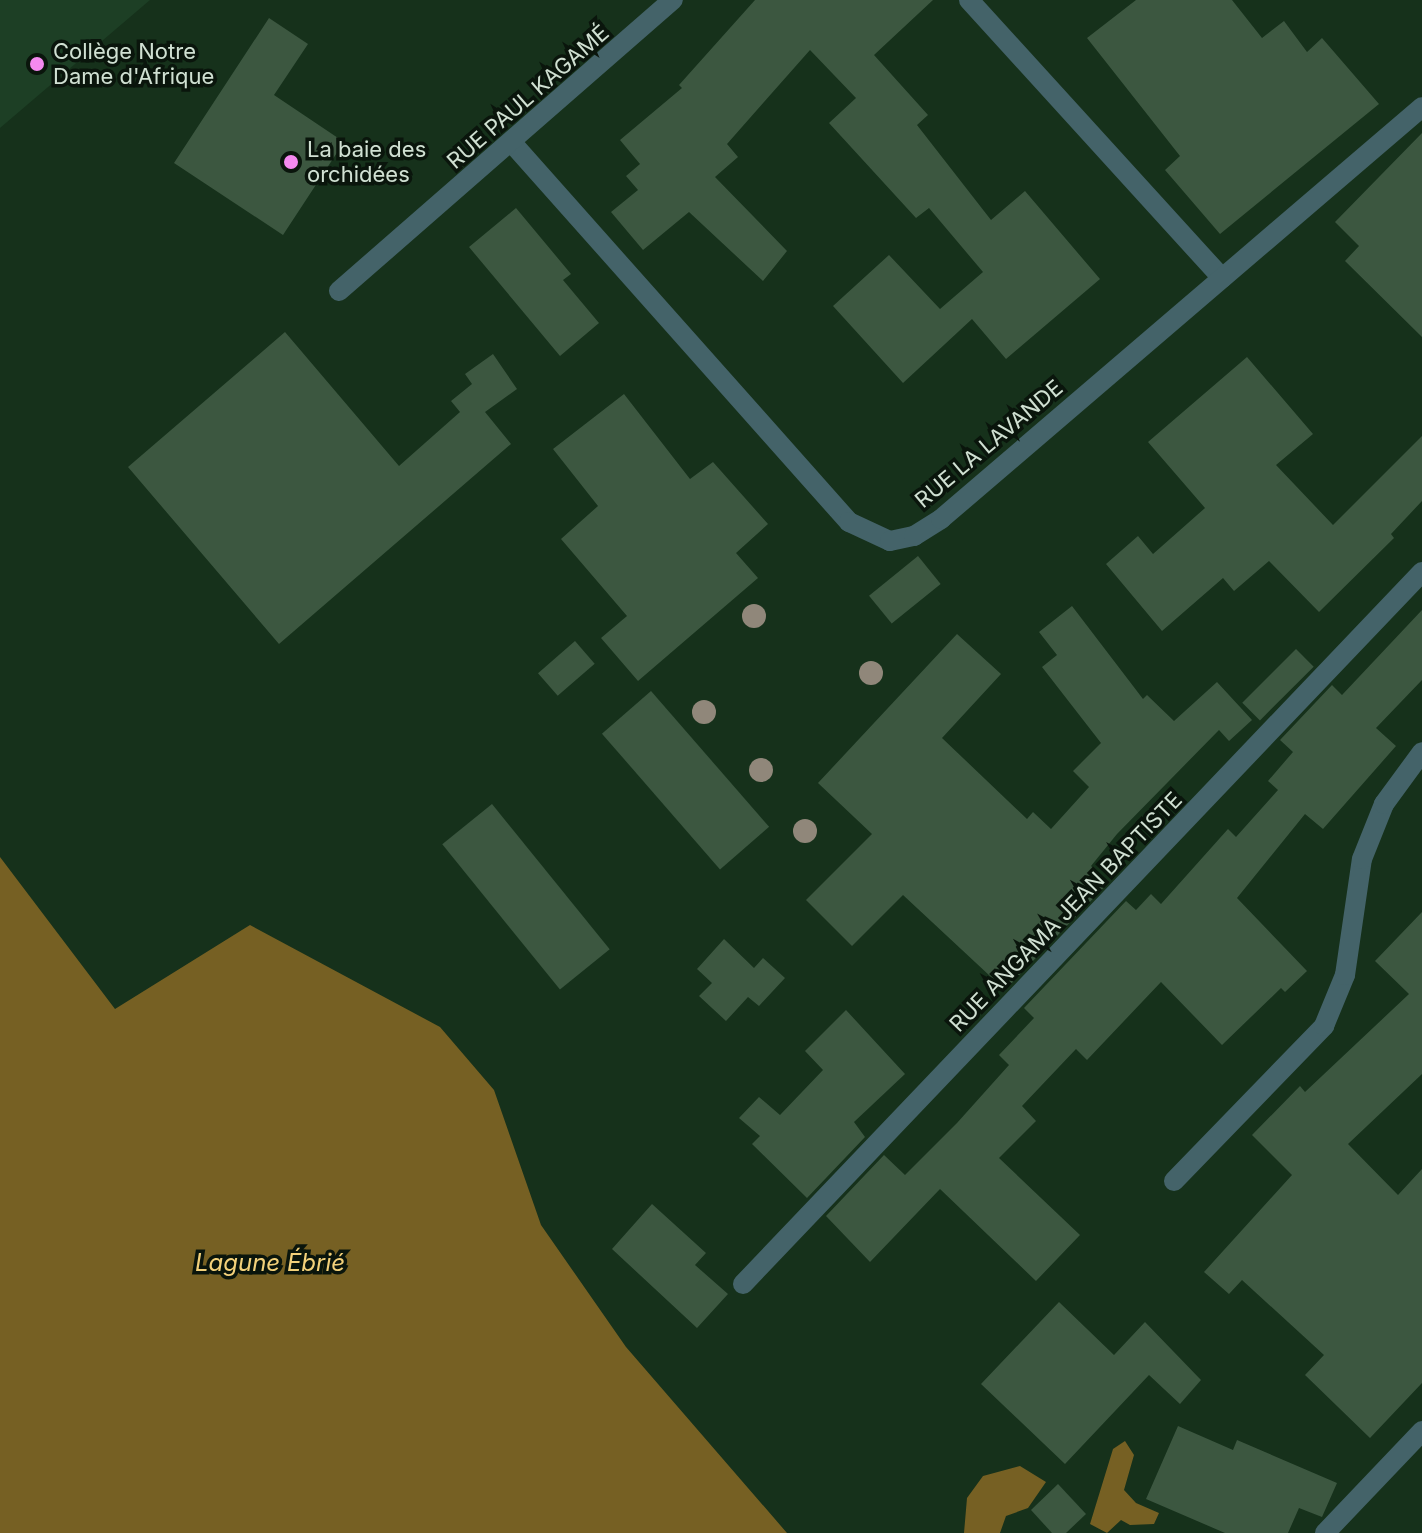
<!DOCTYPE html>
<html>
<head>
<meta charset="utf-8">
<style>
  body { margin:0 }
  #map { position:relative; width:1422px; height:1533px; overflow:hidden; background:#16311b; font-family:Inter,sans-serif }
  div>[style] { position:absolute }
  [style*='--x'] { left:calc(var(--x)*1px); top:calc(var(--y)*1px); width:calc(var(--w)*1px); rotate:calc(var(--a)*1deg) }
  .built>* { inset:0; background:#1d3f25 }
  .water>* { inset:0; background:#766023 }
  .building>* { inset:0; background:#3c5740; transform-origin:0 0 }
  .minor>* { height:20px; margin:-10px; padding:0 10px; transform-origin:10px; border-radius:10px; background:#446369 }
  .trees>* { width:24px; height:24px; margin:-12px; border-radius:50%; background:#90877a }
  .dots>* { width:22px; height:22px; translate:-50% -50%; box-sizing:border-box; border:4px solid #0a150c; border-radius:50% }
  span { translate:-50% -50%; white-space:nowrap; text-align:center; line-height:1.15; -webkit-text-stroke:7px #0a150c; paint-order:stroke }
  .poi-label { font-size:22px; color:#d0e0d2 }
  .left { translate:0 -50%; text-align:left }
  .street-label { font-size:22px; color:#d0e0d2 }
  .water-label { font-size:24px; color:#f3d17a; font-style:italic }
</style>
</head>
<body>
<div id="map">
  <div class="built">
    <div style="clip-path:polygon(0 0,150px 0,0 128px)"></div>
  </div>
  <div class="water">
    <div style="clip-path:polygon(0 857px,115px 1009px,250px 925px,440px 1027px,494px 1090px,541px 1225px,626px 1347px,787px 1533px,0 1533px)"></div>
    <div style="clip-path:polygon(1125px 1441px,1134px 1455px,1124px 1490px,1136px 1503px,1159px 1513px,1154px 1524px,1130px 1525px,1121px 1520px,1107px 1533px,1090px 1524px,1113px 1449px)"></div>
    <div style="clip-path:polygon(1020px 1466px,1046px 1482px,1028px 1508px,1006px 1516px,1000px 1533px,964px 1533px,967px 1498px,983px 1476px)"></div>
  </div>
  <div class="building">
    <div style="clip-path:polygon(755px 0,933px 0,874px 55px,928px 115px,917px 125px,991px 220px,1025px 191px,1100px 279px,1006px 359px,972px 319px,903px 383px,833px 306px,889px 255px,940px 309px,983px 272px,929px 208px,916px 218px,829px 123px,856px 98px,810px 50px,727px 144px,738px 157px,715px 177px,787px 251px,763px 281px,689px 212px,643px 250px,611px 212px,638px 190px,626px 176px,640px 164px,620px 140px,682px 88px,679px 85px)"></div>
    <div style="clip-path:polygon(1136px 0,1232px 0,1262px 38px,1284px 21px,1307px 52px,1322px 38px,1379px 104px,1220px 234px,1165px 170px,1180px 156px,1087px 38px)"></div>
    <div style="clip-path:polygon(269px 18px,308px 44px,274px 95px,344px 142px,283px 235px,174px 163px)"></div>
    <div style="clip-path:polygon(1422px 133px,1422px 337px,1345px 261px,1359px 246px,1335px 222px)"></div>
    <div style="clip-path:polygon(516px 208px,571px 274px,563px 280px,599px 323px,560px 356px,469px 247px)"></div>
    <div style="clip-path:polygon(285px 332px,399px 466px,460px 412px,451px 401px,472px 384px,465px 374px,493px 354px,517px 389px,485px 412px,511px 444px,279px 644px,128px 467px)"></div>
    <div style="clip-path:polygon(1247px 357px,1313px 434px,1276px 465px,1333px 525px,1422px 436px,1422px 501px,1391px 534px,1394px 538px,1319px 612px,1269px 561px,1234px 591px,1223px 578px,1162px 631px,1106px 564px,1138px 536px,1153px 554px,1205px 508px,1148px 442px)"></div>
    <div style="clip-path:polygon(624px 394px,690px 479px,713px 462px,768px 524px,736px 553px,758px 578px,638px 681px,601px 638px,627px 616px,561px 539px,598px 506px,553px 449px)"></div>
    <div style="left:918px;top:556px;width:36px;height:63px;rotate:51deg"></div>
    <div style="clip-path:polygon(1072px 606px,1143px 699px,1147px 695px,1174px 721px,1217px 682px,1252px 720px,1229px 741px,1219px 730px,1117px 834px,1091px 866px,1108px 883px,1005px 990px,903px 895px,852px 946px,806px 900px,872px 834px,818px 783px,957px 634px,1001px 674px,942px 738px,1027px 819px,1033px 812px,1051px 829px,1089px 787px,1073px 771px,1101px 743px,1042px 667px,1057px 655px,1039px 632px)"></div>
    <div style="clip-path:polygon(1422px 610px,1422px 680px,1376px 728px,1396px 746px,1323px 829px,1305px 814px,1237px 898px,1307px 971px,1285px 992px,1281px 988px,1222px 1045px,1161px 982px,1087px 1060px,1076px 1049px,1022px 1106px,1036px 1121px,999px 1158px,1080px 1235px,1036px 1281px,940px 1189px,870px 1262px,826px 1216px,884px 1155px,905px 1175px,957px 1123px,1009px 1065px,999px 1055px,1034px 1018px,1024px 1008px,1126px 901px,1136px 910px,1151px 894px,1161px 904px,1228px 829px,1236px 837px,1278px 790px,1268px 781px,1293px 752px,1280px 740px,1332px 685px,1342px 695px)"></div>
    <div style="left:575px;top:641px;width:30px;height:49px;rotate:49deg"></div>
    <div style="left:1296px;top:649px;width:25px;height:76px;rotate:45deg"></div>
    <div style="left:651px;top:691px;width:180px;height:65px;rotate:49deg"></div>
    <div style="left:492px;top:804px;width:187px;height:64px;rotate:51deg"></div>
    <div style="clip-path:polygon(1422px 912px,1422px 1074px,1348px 1144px,1398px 1195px,1422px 1169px,1422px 1383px,1370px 1438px,1305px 1375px,1324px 1355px,1242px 1280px,1229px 1294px,1204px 1272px,1292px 1175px,1252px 1135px,1300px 1086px,1305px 1092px,1409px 994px,1375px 961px)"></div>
    <div style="clip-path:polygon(724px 939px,754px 968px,763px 958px,785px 978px,759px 1006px,748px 997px,726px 1021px,699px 996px,712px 983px,697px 969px)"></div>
    <div style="clip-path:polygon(846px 1010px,905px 1074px,854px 1122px,865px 1137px,807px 1198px,752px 1144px,760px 1136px,739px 1118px,759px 1097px,780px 1115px,823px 1070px,805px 1051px)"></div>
    <div style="clip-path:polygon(652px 1204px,706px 1253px,695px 1265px,728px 1294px,697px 1328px,612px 1249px)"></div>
    <div style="clip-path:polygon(1059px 1302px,1114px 1355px,1145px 1322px,1201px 1380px,1180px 1404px,1149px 1375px,1065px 1464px,981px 1384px)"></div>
    <div style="clip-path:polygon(1178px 1426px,1233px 1450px,1237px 1440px,1337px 1483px,1322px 1517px,1299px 1508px,1288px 1533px,1225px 1533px,1146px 1499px)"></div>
    <div style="clip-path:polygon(1058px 1484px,1086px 1514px,1066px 1533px,1052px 1533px,1031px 1510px)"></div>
  </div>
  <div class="minor">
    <div style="--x:969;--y:0;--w:376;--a:47.7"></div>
    <div style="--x:513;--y:144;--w:506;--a:48.37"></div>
    <div style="--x:849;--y:522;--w:45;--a:24.9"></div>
    <div style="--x:890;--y:541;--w:25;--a:-12"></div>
    <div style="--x:914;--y:536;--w:32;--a:-32"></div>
    <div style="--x:941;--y:519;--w:633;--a:-40.58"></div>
    <div style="--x:339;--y:291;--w:443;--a:-41.1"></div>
    <div style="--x:1174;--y:1181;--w:216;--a:-45.9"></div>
    <div style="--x:1324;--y:1026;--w:55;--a:-67.6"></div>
    <div style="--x:1345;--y:975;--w:117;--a:-81.7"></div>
    <div style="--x:1362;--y:859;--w:59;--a:-68.2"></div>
    <div style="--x:1384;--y:804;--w:64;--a:-53.8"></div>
    <div style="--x:743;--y:1284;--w:984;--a:-46.36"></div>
    <div style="--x:1325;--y:1533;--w:141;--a:-46.4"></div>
  </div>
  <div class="trees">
    <div style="left:754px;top:616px"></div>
    <div style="left:871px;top:673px"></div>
    <div style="left:704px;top:712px"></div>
    <div style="left:761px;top:770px"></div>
    <div style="left:805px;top:831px"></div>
  </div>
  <div class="dots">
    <div style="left:37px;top:64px;background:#f489ef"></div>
    <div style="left:291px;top:162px;background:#f489ef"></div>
  </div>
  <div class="poi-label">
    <span class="left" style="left:53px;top:64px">Collège Notre<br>Dame d'Afrique</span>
    <span class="left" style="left:307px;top:162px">La baie des<br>orchidées</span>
  </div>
  <div class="street-label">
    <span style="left:528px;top:97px;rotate:-41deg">RUE PAUL KAGAMÉ</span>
    <span style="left:989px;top:444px;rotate:-40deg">RUE LA LAVANDE</span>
    <span style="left:1066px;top:912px;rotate:-46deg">RUE ANGAMA JEAN BAPTISTE</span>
  </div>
  <div class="water-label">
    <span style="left:270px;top:1263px">Lagune Ébrié</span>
  </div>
</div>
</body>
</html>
